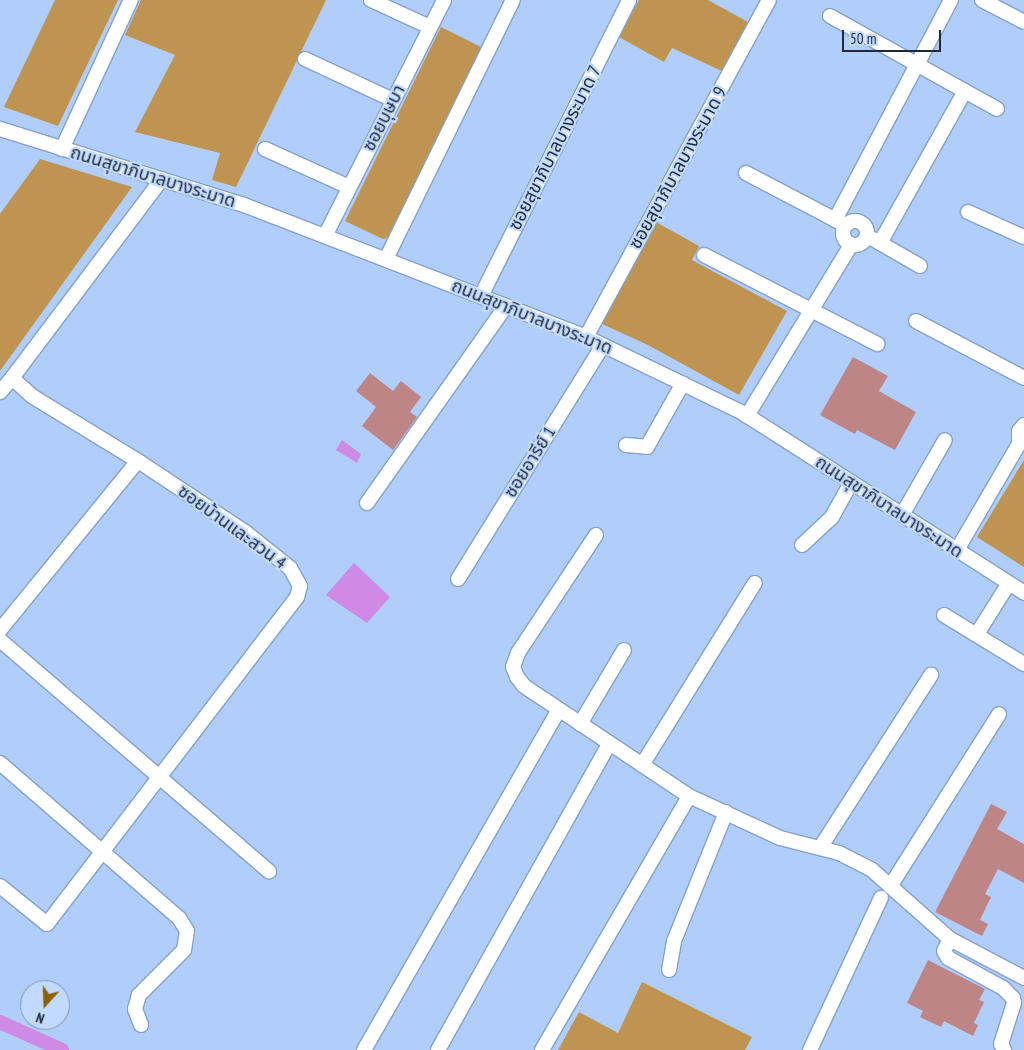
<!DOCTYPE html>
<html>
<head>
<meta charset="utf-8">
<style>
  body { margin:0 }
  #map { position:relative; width:1024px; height:1050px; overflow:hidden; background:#b0cef9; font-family:"PT Sans Narrow","Noto Sans Thai",sans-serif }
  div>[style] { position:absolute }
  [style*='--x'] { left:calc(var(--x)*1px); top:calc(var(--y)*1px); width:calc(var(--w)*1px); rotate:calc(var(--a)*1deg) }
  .green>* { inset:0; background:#be9450 }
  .water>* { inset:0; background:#ce8ae4 }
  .canal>* { height:14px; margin:-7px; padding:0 7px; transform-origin:7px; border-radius:7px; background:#ce8ae4 }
  .building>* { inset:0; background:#bd8586 }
  .roads { filter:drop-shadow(1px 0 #84a1cb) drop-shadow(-1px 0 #84a1cb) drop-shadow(0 1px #84a1cb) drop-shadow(0 -1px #84a1cb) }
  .minor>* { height:14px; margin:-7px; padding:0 7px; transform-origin:7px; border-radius:7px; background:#fff }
  .minor>.ring { margin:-7px; padding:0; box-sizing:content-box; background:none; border:14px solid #fff; border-radius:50% }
  span { translate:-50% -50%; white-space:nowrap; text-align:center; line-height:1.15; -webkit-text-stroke:4.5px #c2dafe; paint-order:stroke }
  .street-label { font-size:18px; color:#1e2a3a }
  .north { position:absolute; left:20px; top:980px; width:50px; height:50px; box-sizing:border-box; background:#c2dafe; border:1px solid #8094b0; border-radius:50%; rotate:200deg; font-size:14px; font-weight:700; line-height:20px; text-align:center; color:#1e2a3a }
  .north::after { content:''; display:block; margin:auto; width:18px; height:22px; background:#8c6003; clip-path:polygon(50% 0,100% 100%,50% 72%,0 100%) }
  .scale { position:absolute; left:842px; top:30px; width:99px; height:22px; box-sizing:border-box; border:2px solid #1e2a3a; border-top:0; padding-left:6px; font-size:15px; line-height:18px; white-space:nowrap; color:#1e2a3a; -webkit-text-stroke:4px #c2dafe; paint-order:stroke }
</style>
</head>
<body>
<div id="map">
  <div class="green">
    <div style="clip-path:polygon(55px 0,118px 0,58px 126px,4px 107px)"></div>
    <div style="clip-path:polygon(141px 0,326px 0,236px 187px,212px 180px,220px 153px,135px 132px,175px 55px,125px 35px)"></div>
    <div style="clip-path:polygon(639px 0,708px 0,748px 22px,722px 71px,672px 48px,664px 62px,619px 37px)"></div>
    <div style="clip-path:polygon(441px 27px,483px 48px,390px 237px,383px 239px,345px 221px)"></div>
    <div style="clip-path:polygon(40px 159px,132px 187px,0 371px,0 214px)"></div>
    <div style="clip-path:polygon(654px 221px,699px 246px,692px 260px,787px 311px,739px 395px,648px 345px,600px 323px)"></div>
    <div style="clip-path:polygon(1024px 460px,1024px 567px,977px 537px)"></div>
    <div style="clip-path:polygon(642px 982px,752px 1037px,745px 1050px,558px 1050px,579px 1012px,618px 1033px)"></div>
  </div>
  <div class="water">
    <div style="clip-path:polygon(342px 440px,361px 454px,357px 463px,336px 450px)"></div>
    <div style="clip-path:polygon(354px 563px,390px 597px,367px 623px,326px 595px)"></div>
  </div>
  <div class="canal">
    <div style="--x:0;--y:1022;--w:68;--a:24.3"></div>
  </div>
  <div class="building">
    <div style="clip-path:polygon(853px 357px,888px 376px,879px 391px,916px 412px,895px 450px,857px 430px,855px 434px,820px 415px)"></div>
    <div style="clip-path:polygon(370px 373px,393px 391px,401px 381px,421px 397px,410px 412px,417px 417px,393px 450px,362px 426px,376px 407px,356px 391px)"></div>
    <div style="clip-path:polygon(991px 804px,1007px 812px,997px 829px,1024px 844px,1024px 883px,998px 869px,985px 894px,991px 897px,980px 920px,988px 924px,982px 936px,935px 912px)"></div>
    <div style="clip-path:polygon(928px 960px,985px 989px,979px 1000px,984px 1002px,974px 1023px,978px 1025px,973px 1036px,944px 1021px,941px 1027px,920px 1017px,923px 1011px,907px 1003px)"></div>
  </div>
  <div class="roads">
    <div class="minor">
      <div style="--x:371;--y:0;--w:65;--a:24.6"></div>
      <div style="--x:982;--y:0;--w:47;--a:27.6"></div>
      <div style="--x:830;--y:16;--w:191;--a:29.1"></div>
      <div style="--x:305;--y:59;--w:97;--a:25"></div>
      <div style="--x:0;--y:129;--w:256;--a:17.3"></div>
      <div style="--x:244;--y:205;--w:367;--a:21.1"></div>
      <div style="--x:586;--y:337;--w:174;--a:25.8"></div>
      <div style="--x:743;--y:413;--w:334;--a:32.6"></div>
      <div style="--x:62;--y:149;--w:164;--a:-65.2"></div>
      <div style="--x:265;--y:149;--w:92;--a:24.3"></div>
      <div style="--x:746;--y:173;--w:112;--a:27.7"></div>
      <div style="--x:968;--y:212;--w:61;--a:24.1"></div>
      <div style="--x:835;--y:220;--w:249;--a:-62.2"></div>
      <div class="ring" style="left:843px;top:221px;width:10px;height:10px"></div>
      <div style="--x:325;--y:236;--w:264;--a:-63.2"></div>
      <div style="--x:873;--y:239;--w:54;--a:29.9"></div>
      <div style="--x:880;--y:243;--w:174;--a:-60.8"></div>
      <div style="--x:704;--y:255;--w:195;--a:27.2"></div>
      <div style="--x:386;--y:259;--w:288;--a:-63.9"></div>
      <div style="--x:481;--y:296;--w:331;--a:-63.4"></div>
      <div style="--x:916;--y:321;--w:122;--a:27.8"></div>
      <div style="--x:586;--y:337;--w:383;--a:-61.5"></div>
      <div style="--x:0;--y:392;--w:18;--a:-49"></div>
      <div style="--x:747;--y:416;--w:200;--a:-58.7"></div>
      <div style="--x:626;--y:445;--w:21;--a:5"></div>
      <div style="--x:647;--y:447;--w:73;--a:-60.6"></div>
      <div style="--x:367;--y:503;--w:241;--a:-54.8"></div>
      <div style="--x:902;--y:515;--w:86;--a:-60.2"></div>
      <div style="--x:596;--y:535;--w:141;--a:123.5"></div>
      <div style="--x:518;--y:653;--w:15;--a:110"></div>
      <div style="--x:513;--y:667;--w:11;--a:68"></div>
      <div style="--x:517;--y:677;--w:11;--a:52"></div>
      <div style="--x:524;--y:686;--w:198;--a:33.7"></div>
      <div style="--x:689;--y:796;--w:100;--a:24.8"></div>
      <div style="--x:780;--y:838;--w:61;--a:14.3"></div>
      <div style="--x:839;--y:853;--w:37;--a:27"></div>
      <div style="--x:872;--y:870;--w:104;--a:41.5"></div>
      <div style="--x:950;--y:939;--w:84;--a:27.8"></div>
      <div style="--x:802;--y:545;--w:41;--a:-43"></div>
      <div style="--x:832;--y:517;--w:39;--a:-61"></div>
      <div style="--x:957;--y:550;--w:123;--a:-59.7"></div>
      <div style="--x:1019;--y:444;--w:13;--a:-90"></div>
      <div style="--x:1019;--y:431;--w:8;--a:-50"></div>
      <div style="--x:458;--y:579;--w:275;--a:-58.2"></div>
      <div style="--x:944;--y:615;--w:94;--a:31.5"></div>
      <div style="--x:0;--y:630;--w:218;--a:-50.8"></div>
      <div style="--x:977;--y:634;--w:60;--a:-57.9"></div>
      <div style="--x:0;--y:640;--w:355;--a:40.7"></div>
      <div style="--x:580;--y:724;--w:86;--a:-59.3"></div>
      <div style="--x:0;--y:763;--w:237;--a:40.9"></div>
      <div style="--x:179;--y:918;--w:15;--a:58"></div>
      <div style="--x:187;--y:931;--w:19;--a:99"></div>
      <div style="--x:184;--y:950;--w:64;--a:135"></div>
      <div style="--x:139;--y:995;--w:15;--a:106"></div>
      <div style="--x:135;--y:1009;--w:17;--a:69"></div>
      <div style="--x:642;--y:765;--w:214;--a:-58.2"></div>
      <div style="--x:820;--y:848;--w:206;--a:-57.3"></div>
      <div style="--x:891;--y:885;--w:202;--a:-57.7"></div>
      <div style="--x:0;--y:886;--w:60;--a:39"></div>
      <div style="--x:47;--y:924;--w:412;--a:-52.6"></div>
      <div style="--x:297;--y:597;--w:11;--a:-75"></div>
      <div style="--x:300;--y:586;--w:21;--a:-119"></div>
      <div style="--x:290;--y:568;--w:58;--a:-141.3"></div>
      <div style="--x:245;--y:532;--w:128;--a:-146.4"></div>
      <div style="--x:138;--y:461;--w:124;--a:-148.5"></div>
      <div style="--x:32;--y:396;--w:27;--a:-138"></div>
      <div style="--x:12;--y:378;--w:249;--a:-53"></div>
      <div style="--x:950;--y:939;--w:13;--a:117"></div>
      <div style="--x:944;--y:951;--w:8;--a:60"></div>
      <div style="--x:948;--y:958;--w:63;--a:28.6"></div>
      <div style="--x:1003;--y:988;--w:14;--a:45"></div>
      <div style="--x:1013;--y:998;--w:5;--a:79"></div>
      <div style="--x:1014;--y:1003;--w:43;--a:107.6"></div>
      <div style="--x:1001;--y:1044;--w:7;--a:63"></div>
      <div style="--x:669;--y:970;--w:29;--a:-80"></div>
      <div style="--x:674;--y:941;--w:139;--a:-68"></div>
      <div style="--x:364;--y:1050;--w:392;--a:-60.2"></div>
      <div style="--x:438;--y:1050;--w:351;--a:-60.8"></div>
      <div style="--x:542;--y:1050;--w:293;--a:-59.9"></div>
      <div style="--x:810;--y:1050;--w:168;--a:-65"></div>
    </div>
  </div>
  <div class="street-label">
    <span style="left:384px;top:118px;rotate:-63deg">ซอยบุษบา</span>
    <span style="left:555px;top:148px;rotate:-63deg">ซอยสุขาภิบาลบางระมาด 7</span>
    <span style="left:678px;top:168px;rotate:-61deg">ซอยสุขาภิบาลบางระมาด 9</span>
    <span style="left:153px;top:177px;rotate:17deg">ถนนสุขาภิบาลบางระมาด</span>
    <span style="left:532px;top:317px;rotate:22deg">ถนนสุขาภิบาลบางระมาด</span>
    <span style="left:530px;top:462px;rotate:-58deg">ซอยอารีย์ 1</span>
    <span style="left:889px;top:507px;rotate:33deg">ถนนสุขาภิบาลบางระมาด</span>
    <span style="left:232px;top:527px;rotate:36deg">ซอยบ้านและสวน 4</span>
  </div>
  <div class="north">N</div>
  <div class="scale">50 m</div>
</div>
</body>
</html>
